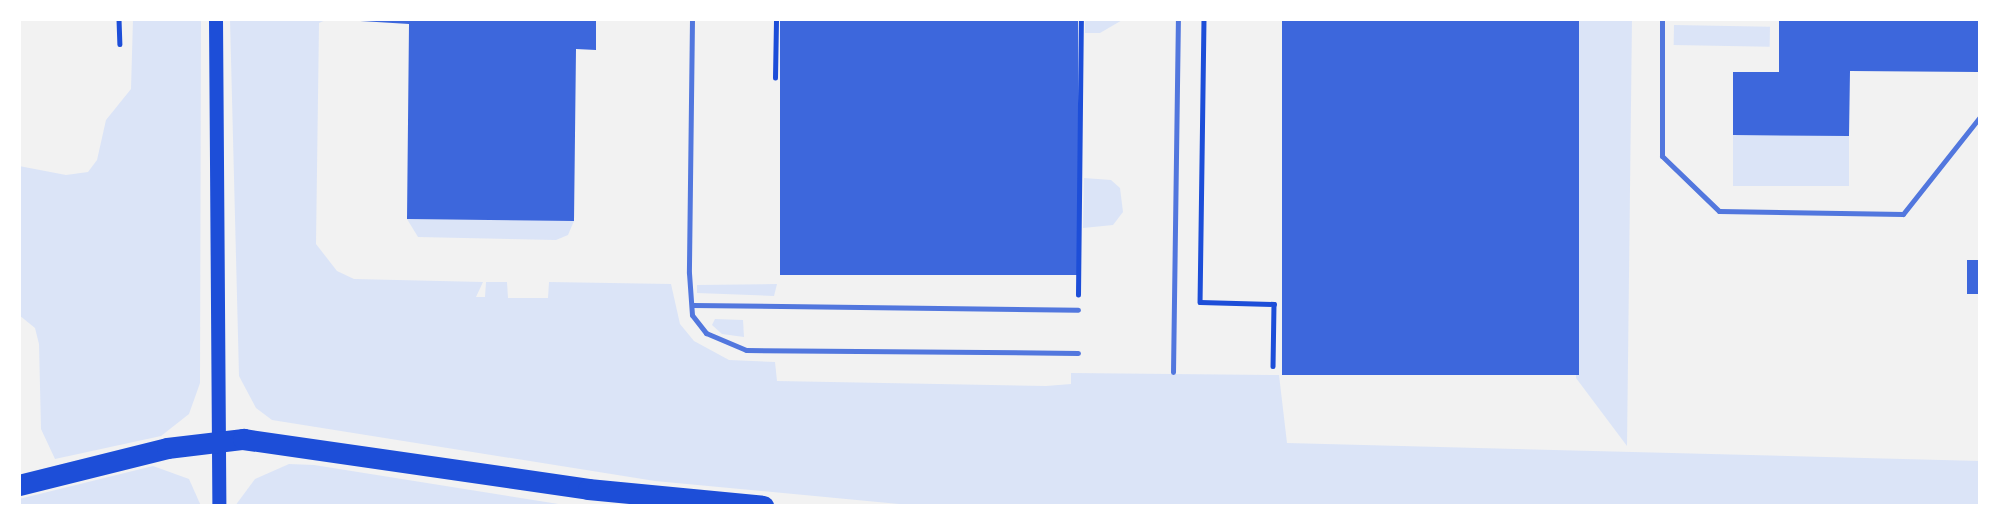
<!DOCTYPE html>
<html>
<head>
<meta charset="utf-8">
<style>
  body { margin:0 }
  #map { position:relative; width:1999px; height:525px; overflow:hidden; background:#f2f2f2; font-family:Overpass,sans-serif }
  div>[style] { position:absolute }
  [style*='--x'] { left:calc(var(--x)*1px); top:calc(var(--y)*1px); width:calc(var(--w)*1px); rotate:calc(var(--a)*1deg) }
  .green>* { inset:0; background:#dbe4f7; transform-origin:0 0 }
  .building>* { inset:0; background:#3d67dc; transform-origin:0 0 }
  .path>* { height:4.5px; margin:-2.25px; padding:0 2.25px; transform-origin:2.25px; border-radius:2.25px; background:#1d4ed8 }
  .service>* { height:5px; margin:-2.5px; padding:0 2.5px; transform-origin:2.5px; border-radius:2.5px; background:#5277de }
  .secondary>* { height:14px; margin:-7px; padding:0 7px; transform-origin:7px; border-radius:7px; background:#1d4ed8 }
  .motorway>* { height:21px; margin:-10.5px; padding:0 10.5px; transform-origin:10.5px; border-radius:10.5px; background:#1d4ed8 }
  span { translate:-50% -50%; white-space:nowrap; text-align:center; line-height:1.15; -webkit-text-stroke:5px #fff; paint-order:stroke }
  .frame { position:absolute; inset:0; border:21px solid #fff; pointer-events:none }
</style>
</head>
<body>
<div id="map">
  <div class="green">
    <div style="clip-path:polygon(133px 19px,201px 19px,200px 383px,189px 414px,161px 436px,55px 459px,41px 429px,39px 344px,35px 328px,19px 315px,19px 166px,66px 175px,88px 172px,97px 160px,106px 120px,131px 89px)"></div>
    <div style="clip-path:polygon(230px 19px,328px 19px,319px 23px,316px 244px,337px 271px,354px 279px,483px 282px,476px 297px,485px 297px,486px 282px,507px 282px,508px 298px,548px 298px,549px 282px,671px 284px,680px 324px,694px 341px,729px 360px,775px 362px,777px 381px,1046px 386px,1071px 384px,1071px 373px,1279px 375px,1287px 443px,1980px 461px,1980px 506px,920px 506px,655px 481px,272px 420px,256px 408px,239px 376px)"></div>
    <div style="clip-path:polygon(1085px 19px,1124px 19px,1100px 33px,1085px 33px)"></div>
    <div style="clip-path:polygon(1579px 19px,1632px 19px,1627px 446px,1576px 378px)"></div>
    <div style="left:1674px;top:25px;width:96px;height:20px;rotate:1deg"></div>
    <div style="left:1733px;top:135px;width:116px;height:51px"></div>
    <div style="clip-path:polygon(1084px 178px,1111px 180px,1120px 188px,1123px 212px,1113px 225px,1083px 228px)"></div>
    <div style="clip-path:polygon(407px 219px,574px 221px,568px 235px,556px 240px,418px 237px)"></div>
    <div style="clip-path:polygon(777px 284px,774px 296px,697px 293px,697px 285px)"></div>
    <div style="clip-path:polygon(715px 319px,743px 320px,744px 337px,722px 334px,712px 325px)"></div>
    <div style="clip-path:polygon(289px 464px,314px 465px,571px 506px,235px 506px,255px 479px)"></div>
    <div style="clip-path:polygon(153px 466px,189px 479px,201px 506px,19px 506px,19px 499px)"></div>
  </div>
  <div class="building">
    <div style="clip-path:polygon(328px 19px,596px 19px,596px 50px,576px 49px,574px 221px,407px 219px,409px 24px)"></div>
    <div style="left:780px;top:19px;width:298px;height:256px"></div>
    <div style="left:1282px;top:19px;width:297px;height:356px"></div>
    <div style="clip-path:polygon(1779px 19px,1978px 19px,1978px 72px,1850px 71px,1849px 136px,1733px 135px,1733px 72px,1779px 72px)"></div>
    <div style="left:1967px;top:260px;width:13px;height:34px"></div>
  </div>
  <div class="path">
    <div style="--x:119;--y:19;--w:25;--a:88"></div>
    <div style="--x:1204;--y:19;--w:283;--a:90.8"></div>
    <div style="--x:1200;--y:302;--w:74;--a:1.5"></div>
    <div style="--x:1274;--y:304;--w:62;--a:90.9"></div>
    <div style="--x:775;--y:78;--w:59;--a:-89"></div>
    <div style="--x:1078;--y:295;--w:276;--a:-89.4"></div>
  </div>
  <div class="service">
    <div style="--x:692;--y:19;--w:254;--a:90.7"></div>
    <div style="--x:689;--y:273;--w:42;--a:85.9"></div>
    <div style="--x:692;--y:315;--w:23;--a:52"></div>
    <div style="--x:706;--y:333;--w:43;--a:23"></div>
    <div style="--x:746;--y:350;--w:332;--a:0.5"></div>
    <div style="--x:1662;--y:19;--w:137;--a:90"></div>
    <div style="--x:1662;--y:156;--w:79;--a:44"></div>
    <div style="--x:1719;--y:211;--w:184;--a:0.9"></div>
    <div style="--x:1903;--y:214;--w:124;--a:-51.6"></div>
    <div style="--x:692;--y:305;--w:386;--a:0.7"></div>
    <div style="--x:1173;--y:372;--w:353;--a:-89.2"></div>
  </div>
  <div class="secondary">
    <div style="--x:216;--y:19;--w:487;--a:89.6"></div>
  </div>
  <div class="motorway">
    <div style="--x:19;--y:485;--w:153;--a:-14"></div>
    <div style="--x:167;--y:448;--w:77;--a:-6.8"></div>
    <div style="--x:243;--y:439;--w:349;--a:8.2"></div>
    <div style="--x:588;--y:489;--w:176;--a:5.5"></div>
  </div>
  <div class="frame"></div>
</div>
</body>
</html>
